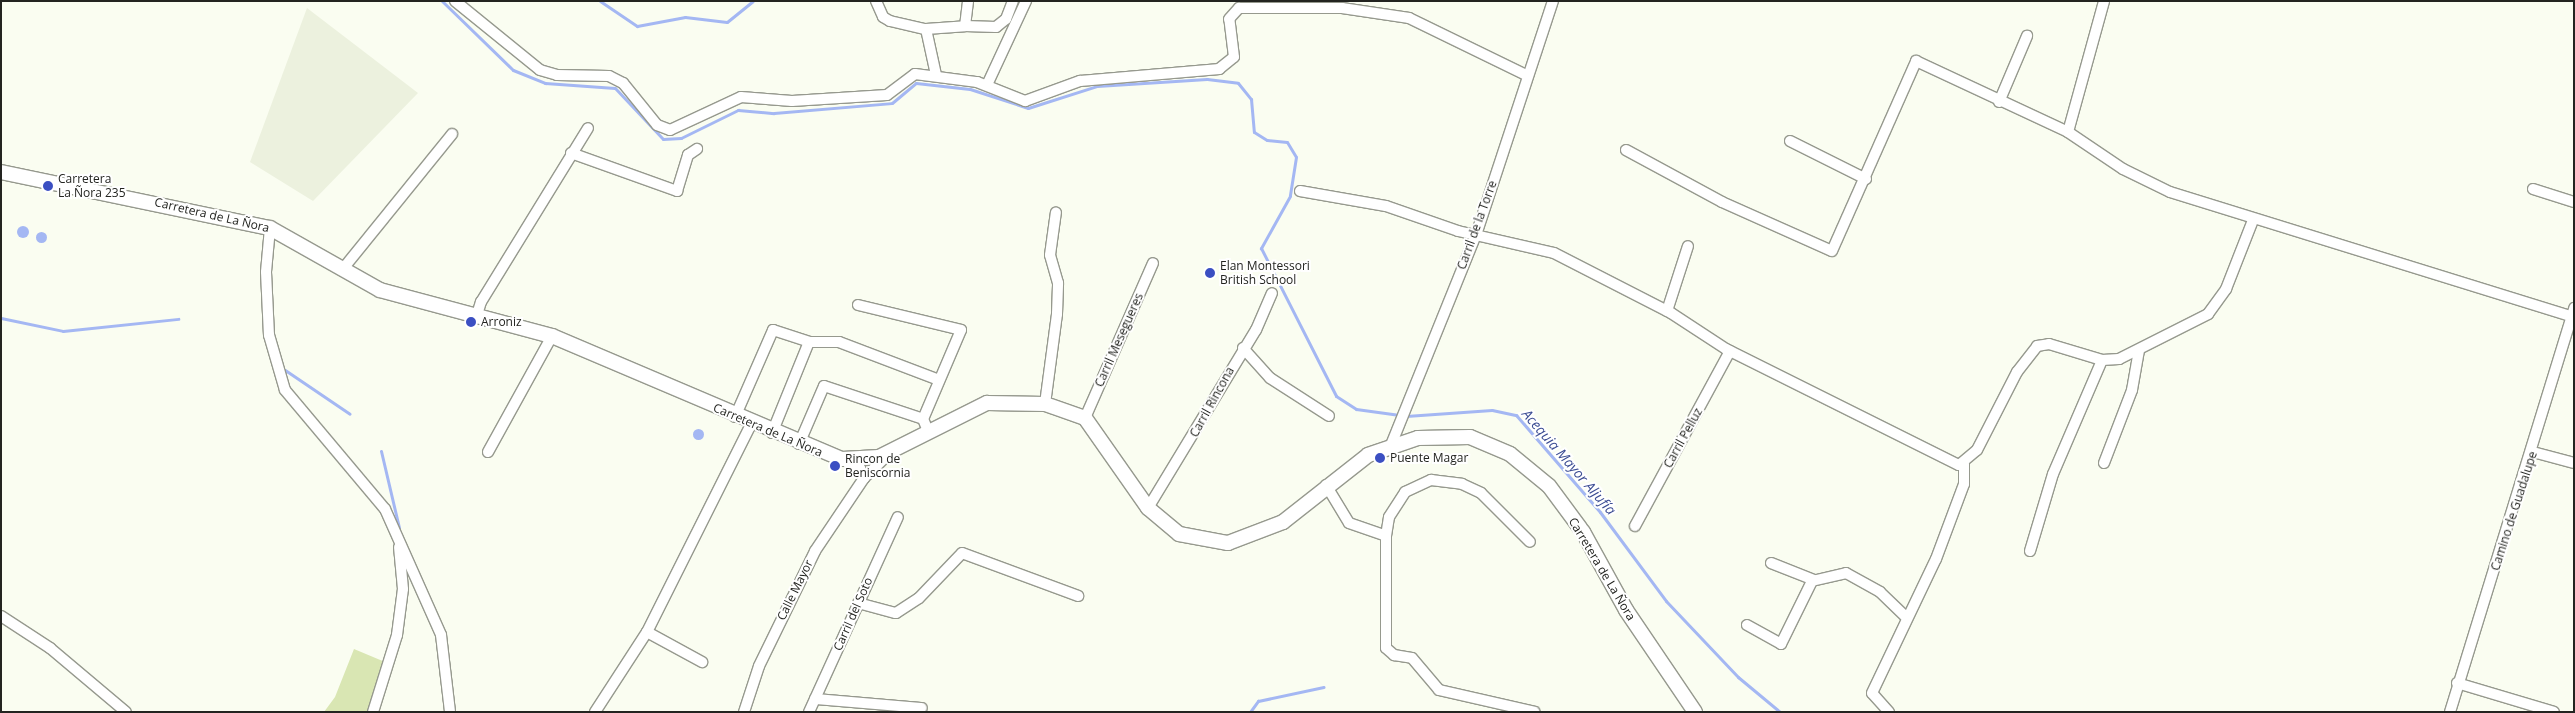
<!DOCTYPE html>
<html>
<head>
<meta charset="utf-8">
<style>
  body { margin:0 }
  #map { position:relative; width:2575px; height:713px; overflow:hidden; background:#fafdf1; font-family:"Open Sans",sans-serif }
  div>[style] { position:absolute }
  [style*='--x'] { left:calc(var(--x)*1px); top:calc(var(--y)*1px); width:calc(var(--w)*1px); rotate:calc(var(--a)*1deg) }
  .built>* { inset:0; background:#ecf1de }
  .green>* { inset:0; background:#d9e6b3 }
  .water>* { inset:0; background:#a4b7f3 }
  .round { border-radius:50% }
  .stream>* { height:3px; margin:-1.5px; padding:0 1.5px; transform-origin:1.5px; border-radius:1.5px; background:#a4b7f3 }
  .roads { filter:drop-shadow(1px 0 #96998e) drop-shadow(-1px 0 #96998e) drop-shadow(0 1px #96998e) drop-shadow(0 -1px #96998e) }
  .street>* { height:10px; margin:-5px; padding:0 5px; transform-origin:5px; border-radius:5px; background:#fff }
  .secondary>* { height:14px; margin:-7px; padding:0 7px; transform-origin:7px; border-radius:7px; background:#fff }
  .dots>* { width:14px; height:14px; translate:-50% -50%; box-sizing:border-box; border:2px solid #fff; border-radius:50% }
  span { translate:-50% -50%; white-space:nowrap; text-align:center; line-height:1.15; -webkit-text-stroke:4px #fff; paint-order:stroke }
  .poi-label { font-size:12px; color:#232420 }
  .left { translate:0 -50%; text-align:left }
  .street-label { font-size:12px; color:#232420 }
  .water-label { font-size:14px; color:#3b4c93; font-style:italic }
  .frame { position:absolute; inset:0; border:2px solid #232420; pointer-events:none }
</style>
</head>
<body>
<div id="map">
  <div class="built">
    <div style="clip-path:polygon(307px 8px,418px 93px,313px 201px,250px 162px)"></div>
  </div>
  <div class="green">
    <div style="clip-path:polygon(354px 649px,385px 662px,368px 712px,324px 712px,335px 697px)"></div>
  </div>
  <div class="water">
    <div class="round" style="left:17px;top:226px;width:12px;height:12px"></div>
    <div class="round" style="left:35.5px;top:231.5px;width:11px;height:11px"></div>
    <div class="round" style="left:692.5px;top:428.5px;width:11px;height:11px"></div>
  </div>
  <div class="stream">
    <div style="--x:442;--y:1;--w:99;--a:44.2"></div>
    <div style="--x:513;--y:70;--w:35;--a:22"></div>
    <div style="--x:545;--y:83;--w:70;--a:4.1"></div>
    <div style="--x:615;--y:88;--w:70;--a:46.7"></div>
    <div style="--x:663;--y:139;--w:18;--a:-3"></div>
    <div style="--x:681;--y:138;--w:64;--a:-26.2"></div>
    <div style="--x:738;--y:110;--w:36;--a:5"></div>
    <div style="--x:774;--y:113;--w:118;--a:-4.8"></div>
    <div style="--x:892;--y:103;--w:31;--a:-40"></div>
    <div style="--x:916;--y:83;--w:54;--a:6.3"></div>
    <div style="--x:970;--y:89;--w:61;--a:18.1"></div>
    <div style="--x:1028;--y:108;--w:72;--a:-17.7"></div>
    <div style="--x:1097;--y:86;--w:110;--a:-3.6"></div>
    <div style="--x:1207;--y:79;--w:31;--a:7"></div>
    <div style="--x:1238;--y:83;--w:21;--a:51"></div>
    <div style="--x:1251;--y:99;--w:33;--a:85"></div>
    <div style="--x:1254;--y:132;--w:15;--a:32"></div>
    <div style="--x:1267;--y:140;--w:20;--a:6"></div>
    <div style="--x:1287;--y:142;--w:17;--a:59"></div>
    <div style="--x:1296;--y:157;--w:39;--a:99"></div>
    <div style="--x:1290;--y:196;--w:60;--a:119.1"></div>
    <div style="--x:1261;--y:248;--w:166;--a:63.1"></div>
    <div style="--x:1336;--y:396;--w:24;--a:33"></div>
    <div style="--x:1356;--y:409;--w:44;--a:7.8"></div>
    <div style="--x:600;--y:1;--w:45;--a:34"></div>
    <div style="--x:637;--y:26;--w:49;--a:-10.6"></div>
    <div style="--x:685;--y:17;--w:42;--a:6.8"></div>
    <div style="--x:727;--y:22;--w:33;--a:-39"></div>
    <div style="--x:1;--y:318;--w:63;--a:11.8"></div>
    <div style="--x:63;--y:331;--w:116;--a:-6"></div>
    <div style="--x:285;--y:370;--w:78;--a:34.1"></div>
    <div style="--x:1406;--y:416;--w:86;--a:-4"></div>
    <div style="--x:1492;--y:410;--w:25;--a:12"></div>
    <div style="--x:1516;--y:415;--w:128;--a:49.1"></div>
    <div style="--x:1600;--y:512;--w:111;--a:53.4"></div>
    <div style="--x:1666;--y:601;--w:105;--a:46.5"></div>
    <div style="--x:1738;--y:677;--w:55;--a:39.8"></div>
    <div style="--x:381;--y:451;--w:79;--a:76.8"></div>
    <div style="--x:1250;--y:712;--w:14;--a:-54"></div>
    <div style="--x:1258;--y:701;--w:67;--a:-12"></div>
  </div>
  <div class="roads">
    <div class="street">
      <div style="--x:455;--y:1;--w:109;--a:39.1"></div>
      <div style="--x:540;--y:70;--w:18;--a:16"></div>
      <div style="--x:557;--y:75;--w:52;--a:1.1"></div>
      <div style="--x:609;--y:76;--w:16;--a:27"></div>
      <div style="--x:623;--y:83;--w:54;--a:51"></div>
      <div style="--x:657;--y:125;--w:14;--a:21"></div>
      <div style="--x:670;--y:130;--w:78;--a:-24.9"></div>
      <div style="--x:741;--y:97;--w:51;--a:4.5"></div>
      <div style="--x:792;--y:101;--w:95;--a:-3.6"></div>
      <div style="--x:887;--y:95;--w:35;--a:-37"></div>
      <div style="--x:915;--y:74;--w:63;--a:7.4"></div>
      <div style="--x:977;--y:82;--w:52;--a:21.6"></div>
      <div style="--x:1025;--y:101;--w:59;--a:-20"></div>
      <div style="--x:1080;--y:81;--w:140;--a:-4.9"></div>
      <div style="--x:1219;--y:69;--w:19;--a:-39"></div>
      <div style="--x:1234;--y:57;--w:38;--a:-97"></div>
      <div style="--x:1229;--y:19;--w:15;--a:-48"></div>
      <div style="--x:1239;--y:8;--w:103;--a:0"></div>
      <div style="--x:1342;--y:8;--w:68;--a:8.5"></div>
      <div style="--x:1409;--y:18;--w:132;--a:26"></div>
      <div style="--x:876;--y:1;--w:17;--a:66"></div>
      <div style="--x:883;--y:17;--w:8;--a:30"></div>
      <div style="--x:890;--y:21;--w:37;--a:13"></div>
      <div style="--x:926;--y:29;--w:47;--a:77.7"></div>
      <div style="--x:965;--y:26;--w:31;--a:2"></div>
      <div style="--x:996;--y:27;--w:13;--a:-39"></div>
      <div style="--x:1006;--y:19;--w:19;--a:-69"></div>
      <div style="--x:926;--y:29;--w:39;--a:-4"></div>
      <div style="--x:965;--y:26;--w:25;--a:-83"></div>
      <div style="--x:987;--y:85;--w:93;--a:-65.1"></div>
      <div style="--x:1999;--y:102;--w:72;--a:-67"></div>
      <div style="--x:2068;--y:132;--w:136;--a:-74.6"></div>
      <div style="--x:1790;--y:141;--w:85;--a:26.6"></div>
      <div style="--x:1626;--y:150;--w:109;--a:28.4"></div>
      <div style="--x:1722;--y:202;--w:120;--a:24"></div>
      <div style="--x:1832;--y:251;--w:208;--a:-66.1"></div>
      <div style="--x:1916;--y:61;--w:168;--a:25"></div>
      <div style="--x:2068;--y:132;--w:66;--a:33.9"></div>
      <div style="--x:2123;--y:169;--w:52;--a:26.1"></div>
      <div style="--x:2170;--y:192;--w:419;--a:17.2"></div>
      <div style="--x:571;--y:153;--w:113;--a:19.7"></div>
      <div style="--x:677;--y:191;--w:38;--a:-73"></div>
      <div style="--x:688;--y:155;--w:11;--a:-34"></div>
      <div style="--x:2533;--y:189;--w:43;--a:17.6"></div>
      <div style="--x:1300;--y:191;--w:87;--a:9.9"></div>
      <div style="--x:1386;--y:206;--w:76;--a:19.1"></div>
      <div style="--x:1458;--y:231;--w:98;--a:12.9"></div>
      <div style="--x:1554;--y:253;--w:131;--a:27.1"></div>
      <div style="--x:1671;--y:313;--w:66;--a:33.2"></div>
      <div style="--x:1726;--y:349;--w:260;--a:26.5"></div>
      <div style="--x:1959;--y:465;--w:23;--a:-40"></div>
      <div style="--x:1977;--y:450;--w:88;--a:-62.9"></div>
      <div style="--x:2017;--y:372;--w:33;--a:-52"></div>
      <div style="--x:2037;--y:346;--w:12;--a:-9"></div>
      <div style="--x:2049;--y:344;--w:55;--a:16.8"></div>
      <div style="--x:2102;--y:360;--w:17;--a:-3"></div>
      <div style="--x:2119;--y:359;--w:100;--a:-26.8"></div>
      <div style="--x:2208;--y:314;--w:31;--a:-54"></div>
      <div style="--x:2226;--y:289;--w:74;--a:-68.6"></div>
      <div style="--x:270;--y:228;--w:44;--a:95.2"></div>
      <div style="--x:266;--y:272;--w:63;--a:87.3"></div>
      <div style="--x:269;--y:335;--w:57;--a:73.8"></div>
      <div style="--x:285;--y:390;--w:155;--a:50"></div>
      <div style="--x:385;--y:509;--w:138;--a:66"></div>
      <div style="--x:441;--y:635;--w:78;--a:83.3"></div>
      <div style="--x:342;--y:270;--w:175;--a:-51"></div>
      <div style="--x:858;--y:305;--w:106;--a:13.6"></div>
      <div style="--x:961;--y:330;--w:97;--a:113.1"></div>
      <div style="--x:923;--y:419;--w:13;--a:67"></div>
      <div style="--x:1667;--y:311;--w:68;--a:-72.1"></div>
      <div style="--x:476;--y:318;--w:17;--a:-73"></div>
      <div style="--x:481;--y:302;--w:204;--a:-58.4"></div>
      <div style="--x:1243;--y:348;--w:40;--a:48"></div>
      <div style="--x:1270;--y:378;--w:70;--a:32.8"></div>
      <div style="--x:1045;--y:404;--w:91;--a:-82.4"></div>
      <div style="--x:1057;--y:314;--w:31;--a:-88"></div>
      <div style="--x:1058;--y:283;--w:29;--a:-106"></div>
      <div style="--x:1050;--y:255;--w:43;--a:-82.1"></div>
      <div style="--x:735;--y:417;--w:95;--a:-66.4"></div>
      <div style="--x:773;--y:330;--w:38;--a:18"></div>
      <div style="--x:809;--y:342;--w:30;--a:0"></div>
      <div style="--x:839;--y:342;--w:107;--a:20.8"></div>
      <div style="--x:1085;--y:418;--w:169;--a:-66.3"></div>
      <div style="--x:772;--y:433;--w:98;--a:-67.9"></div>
      <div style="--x:799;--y:444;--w:63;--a:-66.7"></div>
      <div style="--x:824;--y:386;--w:104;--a:18.4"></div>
      <div style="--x:1391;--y:445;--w:227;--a:-68"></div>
      <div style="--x:1476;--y:235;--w:246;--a:-71.8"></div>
      <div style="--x:488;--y:452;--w:132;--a:-61.1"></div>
      <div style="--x:2533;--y:452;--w:42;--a:15"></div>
      <div style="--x:844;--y:460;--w:18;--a:27"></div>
      <div style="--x:860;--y:468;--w:11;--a:68"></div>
      <div style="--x:2104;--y:463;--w:78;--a:-69"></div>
      <div style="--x:2132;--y:390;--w:40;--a:-80"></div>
      <div style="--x:1326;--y:485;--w:44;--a:58.8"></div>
      <div style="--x:1349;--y:523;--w:39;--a:19"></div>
      <div style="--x:1386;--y:536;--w:112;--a:90"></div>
      <div style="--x:1386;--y:648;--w:11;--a:41"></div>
      <div style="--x:1394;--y:655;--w:18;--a:9"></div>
      <div style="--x:1412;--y:658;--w:42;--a:49.8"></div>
      <div style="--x:1439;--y:690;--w:98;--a:12.9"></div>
      <div style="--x:1148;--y:508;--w:208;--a:-58.8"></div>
      <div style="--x:1256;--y:330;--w:40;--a:-66.6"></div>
      <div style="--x:1635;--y:526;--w:199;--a:-61.5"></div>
      <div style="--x:1386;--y:536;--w:19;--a:-81"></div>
      <div style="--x:1389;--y:517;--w:30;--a:-57"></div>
      <div style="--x:1405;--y:492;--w:29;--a:-25"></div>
      <div style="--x:1431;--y:480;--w:31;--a:7"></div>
      <div style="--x:1462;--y:484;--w:21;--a:25"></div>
      <div style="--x:1481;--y:493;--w:69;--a:45"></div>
      <div style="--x:2030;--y:551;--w:80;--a:-73.4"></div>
      <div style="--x:2053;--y:474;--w:124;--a:-66.7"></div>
      <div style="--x:1771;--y:563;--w:46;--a:21.6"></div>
      <div style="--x:858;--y:603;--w:39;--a:15"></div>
      <div style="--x:896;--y:613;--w:27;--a:-33"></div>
      <div style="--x:919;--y:598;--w:62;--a:-46.3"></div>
      <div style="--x:962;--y:553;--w:124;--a:20.3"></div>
      <div style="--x:1;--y:616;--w:59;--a:33.1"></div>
      <div style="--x:50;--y:648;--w:99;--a:40.1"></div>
      <div style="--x:1747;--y:625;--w:39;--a:29"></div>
      <div style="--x:1781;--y:644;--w:70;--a:-63.8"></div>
      <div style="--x:1812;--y:581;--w:35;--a:-13"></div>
      <div style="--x:1846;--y:573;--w:39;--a:29"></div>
      <div style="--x:1880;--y:592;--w:37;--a:44"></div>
      <div style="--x:647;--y:632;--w:63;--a:28.6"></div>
      <div style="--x:2457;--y:683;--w:101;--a:16.6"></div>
      <div style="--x:815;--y:699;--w:107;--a:4.8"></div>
      <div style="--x:373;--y:712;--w:81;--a:-72.7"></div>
      <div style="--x:397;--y:635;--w:46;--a:-82.6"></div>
      <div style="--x:403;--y:589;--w:42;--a:-95.4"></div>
      <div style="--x:595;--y:712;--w:95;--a:-57"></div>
      <div style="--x:647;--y:632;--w:233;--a:-63.4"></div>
      <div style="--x:744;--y:712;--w:48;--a:-71.9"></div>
      <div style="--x:759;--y:666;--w:128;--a:-64"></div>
      <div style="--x:815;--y:551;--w:88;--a:-56.1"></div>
      <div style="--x:864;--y:478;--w:32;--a:-44"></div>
      <div style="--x:809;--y:712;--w:214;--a:-65.5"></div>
      <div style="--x:1889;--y:712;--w:25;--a:-132"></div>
      <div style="--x:1872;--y:693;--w:148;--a:-64.5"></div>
      <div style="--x:1936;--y:559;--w:80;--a:-69.5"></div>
      <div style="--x:1964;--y:484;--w:20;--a:-90"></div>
      <div style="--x:2450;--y:712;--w:423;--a:-72.9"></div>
    </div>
    <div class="secondary">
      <div style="--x:1;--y:172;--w:275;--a:11.8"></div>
      <div style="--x:270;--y:228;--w:126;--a:29.4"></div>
      <div style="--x:380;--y:290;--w:178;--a:15"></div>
      <div style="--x:552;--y:336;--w:315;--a:23"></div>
      <div style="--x:842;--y:459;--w:37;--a:-3"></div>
      <div style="--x:879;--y:457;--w:121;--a:-26.6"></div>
      <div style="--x:987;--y:403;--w:58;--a:1"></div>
      <div style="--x:1045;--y:404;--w:42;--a:19.3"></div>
      <div style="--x:1085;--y:418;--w:110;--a:55"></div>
      <div style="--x:1148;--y:508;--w:40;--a:40"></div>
      <div style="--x:1179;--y:534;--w:50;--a:10.4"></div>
      <div style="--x:1228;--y:543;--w:59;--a:-20.9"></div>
      <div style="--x:1283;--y:522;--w:108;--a:-38.2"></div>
      <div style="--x:1368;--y:455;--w:53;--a:-18.8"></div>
      <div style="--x:1418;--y:438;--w:52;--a:-1.1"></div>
      <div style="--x:1470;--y:437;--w:43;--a:23"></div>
      <div style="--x:1510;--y:454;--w:50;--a:39.4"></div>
      <div style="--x:1549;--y:486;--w:57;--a:53.5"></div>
      <div style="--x:1583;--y:532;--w:89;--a:61.1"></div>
      <div style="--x:1626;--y:610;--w:123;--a:55.9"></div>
    </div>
  </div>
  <div class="dots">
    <div style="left:48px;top:186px;background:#3b4fc2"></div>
    <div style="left:1210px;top:273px;background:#3b4fc2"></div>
    <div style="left:471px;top:322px;background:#3b4fc2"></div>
    <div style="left:1380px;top:458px;background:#3b4fc2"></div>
    <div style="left:835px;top:466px;background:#3b4fc2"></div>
  </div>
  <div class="poi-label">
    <span class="left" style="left:58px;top:186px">Carretera<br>La Ñora 235</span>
    <span class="left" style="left:1220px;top:273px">Elan Montessori<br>British School</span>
    <span class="left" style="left:481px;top:322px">Arroniz</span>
    <span class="left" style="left:1390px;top:458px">Puente Magar</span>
    <span class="left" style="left:845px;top:466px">Rincon de<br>Beniscornia</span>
  </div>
  <div class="street-label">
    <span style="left:212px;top:215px;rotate:13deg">Carretera de La Ñora</span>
    <span style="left:1477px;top:225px;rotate:-70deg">Carril de la Torre</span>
    <span style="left:1119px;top:340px;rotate:-66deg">Carril Mesegueres</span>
    <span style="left:1212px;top:402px;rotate:-61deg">Carril Rincona</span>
    <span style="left:768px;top:430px;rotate:23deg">Carretera de La Ñora</span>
    <span style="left:1683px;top:438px;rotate:-61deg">Carril Pelluz</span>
    <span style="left:2514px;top:511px;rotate:-72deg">Camino de Guadalupe</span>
    <span style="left:1602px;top:569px;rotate:59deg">Carretera de La Ñora</span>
    <span style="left:795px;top:590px;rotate:-64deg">Calle Mayor</span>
    <span style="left:853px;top:614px;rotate:-66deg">Carril del Soto</span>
  </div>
  <div class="water-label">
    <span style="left:1569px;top:462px;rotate:49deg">Acequia Mayor Aljufía</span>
  </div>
  <div class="frame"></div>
</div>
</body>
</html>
